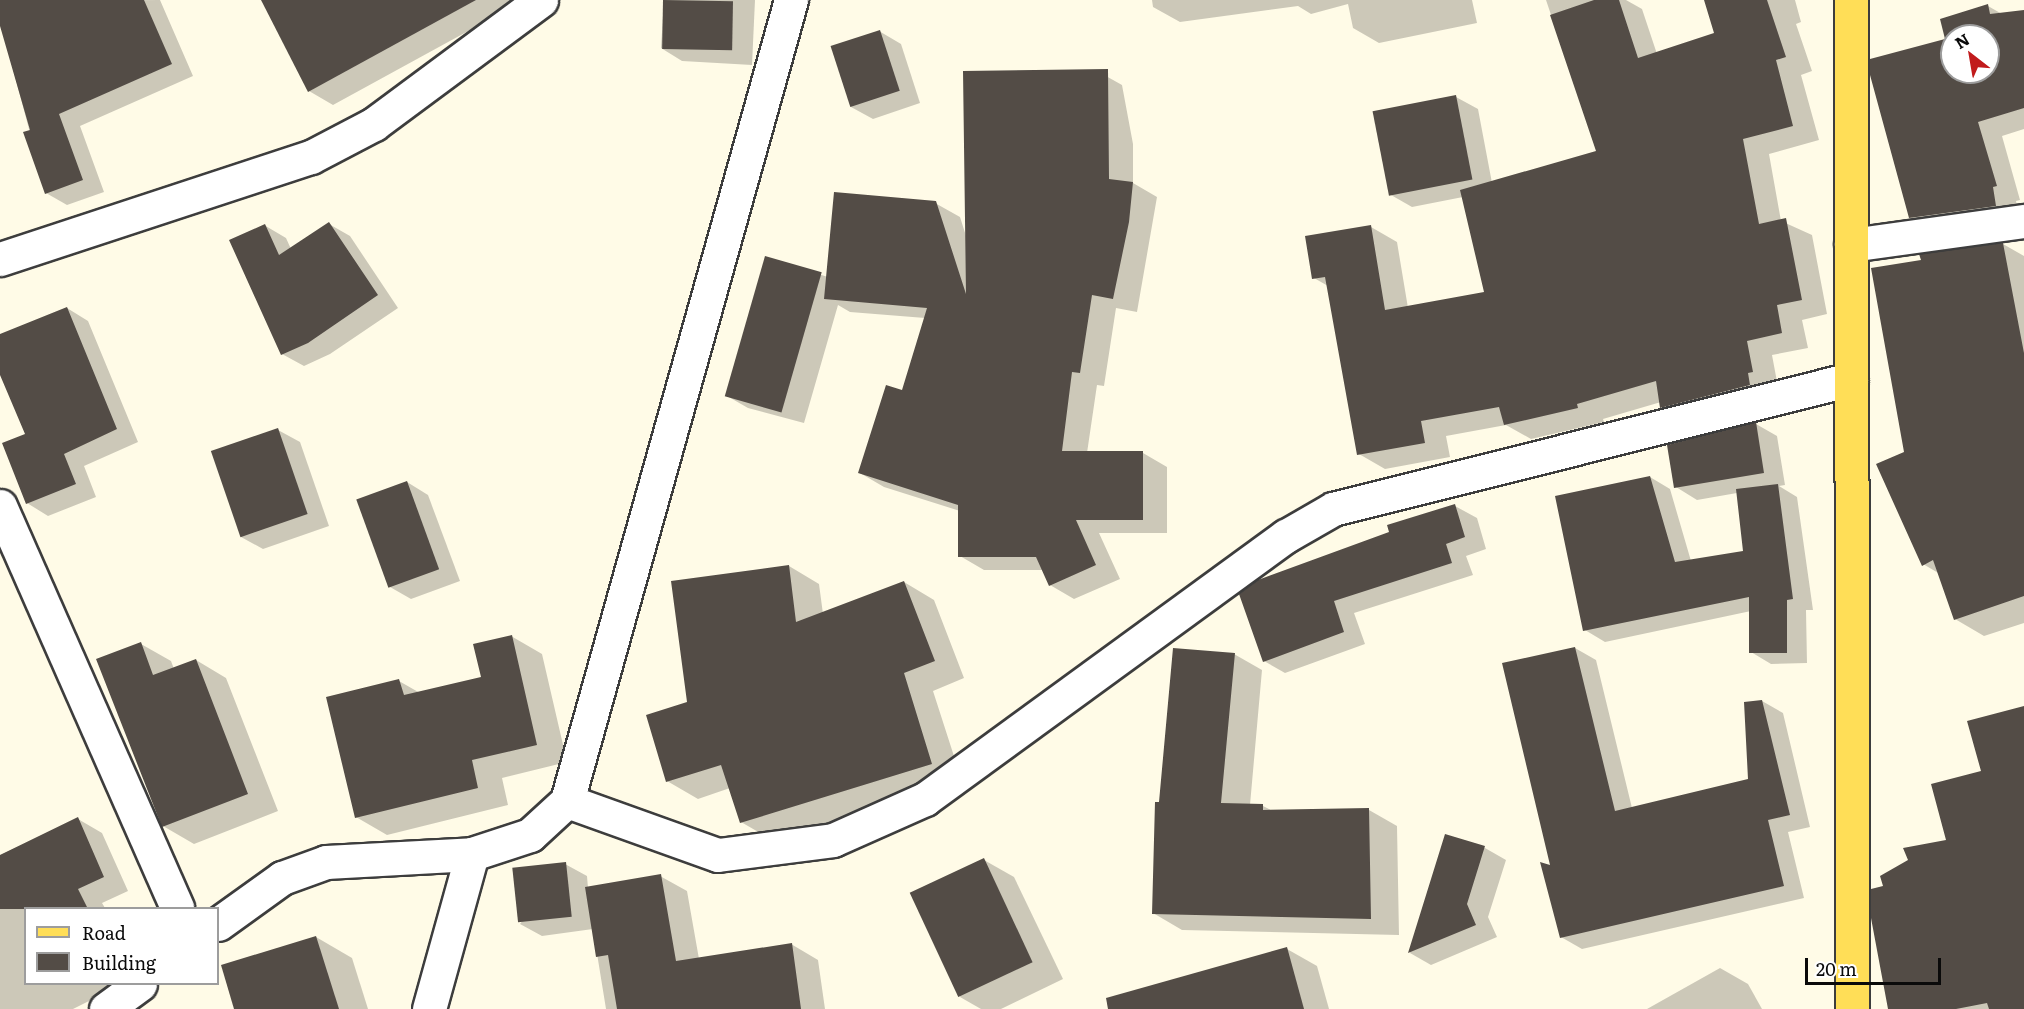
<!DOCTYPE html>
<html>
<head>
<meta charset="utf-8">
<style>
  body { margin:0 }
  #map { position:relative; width:2024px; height:1009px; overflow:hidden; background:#fffbe7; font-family:Literata,serif }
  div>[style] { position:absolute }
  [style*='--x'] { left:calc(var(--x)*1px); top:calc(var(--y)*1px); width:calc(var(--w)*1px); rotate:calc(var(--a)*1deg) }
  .shadow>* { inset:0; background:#0003 }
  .building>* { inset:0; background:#534c46; transform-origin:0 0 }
  .roads { filter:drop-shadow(2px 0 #3d3d3d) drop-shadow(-2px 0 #3d3d3d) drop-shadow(0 2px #3d3d3d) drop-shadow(0 -2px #3d3d3d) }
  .minor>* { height:33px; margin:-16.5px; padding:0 16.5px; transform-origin:16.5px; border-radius:16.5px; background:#fff }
  .primary>* { height:33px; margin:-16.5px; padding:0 16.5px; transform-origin:16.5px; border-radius:16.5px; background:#ffde57 }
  span { translate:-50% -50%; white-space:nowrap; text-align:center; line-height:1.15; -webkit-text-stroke:6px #fff; paint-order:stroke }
  .legend { position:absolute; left:24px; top:907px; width:195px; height:78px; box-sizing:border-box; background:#fff; border:2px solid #9d9d9d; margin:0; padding:8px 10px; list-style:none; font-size:18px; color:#0a0a0a }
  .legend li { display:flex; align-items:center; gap:12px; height:30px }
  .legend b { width:30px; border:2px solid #9d9d9d }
  .north { position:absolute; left:1940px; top:24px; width:60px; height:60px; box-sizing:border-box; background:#fff; border:2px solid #9d9d9d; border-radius:50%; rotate:329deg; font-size:16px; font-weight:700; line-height:24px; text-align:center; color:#0a0a0a }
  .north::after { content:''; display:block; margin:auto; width:21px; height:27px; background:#c11b1c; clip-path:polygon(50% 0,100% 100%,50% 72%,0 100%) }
  .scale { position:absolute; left:1805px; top:958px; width:136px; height:27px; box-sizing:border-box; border:3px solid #0a0a0a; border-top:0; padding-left:8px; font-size:18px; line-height:21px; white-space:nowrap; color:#0a0a0a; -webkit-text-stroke:4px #fff; paint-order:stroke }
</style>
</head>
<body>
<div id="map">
  <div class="shadow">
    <div style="clip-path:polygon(160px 0,193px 76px,80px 126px,104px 192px,67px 205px,46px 193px,0 20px,0 1px)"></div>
    <div style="clip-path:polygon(262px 0,548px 0,481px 24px,333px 105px,309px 91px)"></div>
    <div style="clip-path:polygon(664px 0,755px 0,752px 65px,682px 61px,661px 48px)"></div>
    <div style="clip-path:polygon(1152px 0,1472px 0,1477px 23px,1379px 43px,1353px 28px,1348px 4px,1311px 14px,1298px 6px,1180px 22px,1153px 7px)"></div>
    <div style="clip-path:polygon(1546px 0,1626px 0,1642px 9px,1657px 54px,1716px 34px,1706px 0,1795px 0,1801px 22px,1796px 24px,1812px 71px,1801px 75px,1819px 140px,1769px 154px,1781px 221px,1812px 235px,1827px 314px,1802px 320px,1808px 348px,1772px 355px,1778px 387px,1688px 422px,1662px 407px,1661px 402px,1603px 419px,1604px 422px,1531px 439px,1506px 425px,1446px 436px,1450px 457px,1385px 469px,1359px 454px,1328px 286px,1314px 278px,1371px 227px,1397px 242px,1408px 308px,1485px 294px,1463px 197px,1412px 207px,1391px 195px,1456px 97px,1478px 109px,1492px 183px,1597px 152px)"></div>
    <div style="clip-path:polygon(evenodd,1988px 6px,2002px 14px,2024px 11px,2024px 129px,2002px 136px,2020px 200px,2016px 201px,2020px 219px,1935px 231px,1911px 217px,1947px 40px,1988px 6px,1952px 36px,1988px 36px,1988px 72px,1952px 72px,1952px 36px)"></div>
    <div style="clip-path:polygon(879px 31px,901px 44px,920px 103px,873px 119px,851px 107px)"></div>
    <div style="clip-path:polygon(1097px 71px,1122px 85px,1133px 144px,1133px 183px,1157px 197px,1137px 312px,1116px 308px,1104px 386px,1097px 385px,1087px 453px,1143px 453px,1167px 467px,1167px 533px,1099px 533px,1120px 579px,1074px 599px,1050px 585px,1043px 570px,984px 570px,960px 556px,960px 511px,884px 487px,860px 473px,903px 392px,925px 318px,850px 312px,838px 305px,804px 423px,748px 408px,727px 396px,766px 258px,828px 277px,935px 203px,960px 217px,966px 236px)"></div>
    <div style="clip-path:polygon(329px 224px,350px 236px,398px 308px,330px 354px,304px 366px,282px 354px,264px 225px,286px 238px,291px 249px)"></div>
    <div style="clip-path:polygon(2003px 244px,2024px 256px,2024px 623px,1984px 636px,1955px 619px,1940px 574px,1923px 564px,1906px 452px)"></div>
    <div style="clip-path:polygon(67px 308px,88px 321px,138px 442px,84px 466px,96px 497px,48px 516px,27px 503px,27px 435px,0 371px,0 335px)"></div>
    <div style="clip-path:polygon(1756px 424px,1777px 436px,1785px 485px,1779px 486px,1797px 497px,1813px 610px,1806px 610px,1807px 663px,1771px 664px,1751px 652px,1751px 611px,1605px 642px,1585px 630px,1650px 477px,1670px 489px,1691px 561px,1745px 552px,1737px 493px,1697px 500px,1676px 487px)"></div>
    <div style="clip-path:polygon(278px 430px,300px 442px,329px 526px,263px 549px,241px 537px)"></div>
    <div style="clip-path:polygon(407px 482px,428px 495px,460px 581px,411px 599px,390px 587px)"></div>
    <div style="clip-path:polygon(1455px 506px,1477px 518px,1486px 549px,1466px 556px,1473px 575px,1354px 613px,1365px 644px,1285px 673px,1264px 661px,1391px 533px)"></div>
    <div style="clip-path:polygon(789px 566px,819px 584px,823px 614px,904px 582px,934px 600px,964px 678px,933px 691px,962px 781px,772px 840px,741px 822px,730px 788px,698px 799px,667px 781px,688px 703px)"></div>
    <div style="clip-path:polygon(511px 636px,542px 654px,567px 762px,502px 778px,508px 805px,387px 835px,356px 817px,399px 681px,420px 693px,483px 678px)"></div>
    <div style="clip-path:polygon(141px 644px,171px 661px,174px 669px,196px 660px,226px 678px,278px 811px,194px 844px,163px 826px)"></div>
    <div style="clip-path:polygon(1575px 648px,1596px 660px,1632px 808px,1749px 780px,1762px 701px,1783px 713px,1810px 827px,1788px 832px,1804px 898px,1582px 949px,1561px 937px,1552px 867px)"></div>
    <div style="clip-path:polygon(1234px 654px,1262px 670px,1250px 805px,1263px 806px,1273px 811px,1369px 810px,1397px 826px,1399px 935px,1182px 930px,1153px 913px,1160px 804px)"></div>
    <div style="clip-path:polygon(2024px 708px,2024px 1009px,1891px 1009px,1884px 887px,1948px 841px,1982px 772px)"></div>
    <div style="clip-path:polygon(78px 819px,102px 833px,128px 891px,102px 903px,105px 908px,26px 908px,26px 984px,123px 984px,73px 1009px,0 1009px,0 855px)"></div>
    <div style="clip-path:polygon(1446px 836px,1485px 848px,1506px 860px,1488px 917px,1497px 937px,1431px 965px,1410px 953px)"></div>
    <div style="clip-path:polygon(984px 860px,1014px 877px,1063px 979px,1001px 1009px,981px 1009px,960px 997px)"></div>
    <div style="clip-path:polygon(565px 864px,587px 876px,588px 888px,660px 876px,687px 891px,699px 959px,791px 944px,818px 960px,825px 1009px,606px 1009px,593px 929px,542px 936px,520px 924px)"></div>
    <div style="clip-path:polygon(316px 937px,352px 958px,368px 1009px,236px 1009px)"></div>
    <div style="clip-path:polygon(1287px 949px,1317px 966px,1329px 1009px,1143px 1009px)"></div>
    <div style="clip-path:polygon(1720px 968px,1748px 984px,1762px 1009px,1647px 1009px)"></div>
  </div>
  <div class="building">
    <div style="clip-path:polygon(0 0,144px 0,172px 64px,59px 114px,83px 180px,45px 194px,23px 132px,30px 130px,0 26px)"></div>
    <div style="clip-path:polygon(261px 0,476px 0,308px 92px)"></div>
    <div style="left:663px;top:0;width:70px;height:49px;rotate:1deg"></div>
    <div style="clip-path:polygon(1594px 0,1619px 0,1638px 58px,1714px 33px,1704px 0,1767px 0,1786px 57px,1776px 60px,1793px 126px,1743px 139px,1759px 224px,1786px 218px,1802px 300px,1777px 305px,1782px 333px,1747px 341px,1753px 372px,1748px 373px,1750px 385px,1660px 408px,1656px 381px,1577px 404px,1578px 408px,1504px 425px,1499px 407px,1421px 421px,1425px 443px,1357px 455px,1325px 277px,1312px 279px,1305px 236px,1371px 225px,1385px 310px,1484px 292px,1460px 190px,1596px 151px,1550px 15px)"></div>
    <div style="clip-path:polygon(evenodd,1988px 4px,1990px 14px,2024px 10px,2024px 108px,1978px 122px,1997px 186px,1993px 187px,1996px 206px,1909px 218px,1870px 75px,1870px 59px,1945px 39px,1940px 19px,1988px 4px,1952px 36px,1988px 36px,1988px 72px,1952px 72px,1952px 36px)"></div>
    <div style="left:880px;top:30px;width:64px;height:52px;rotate:72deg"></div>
    <div style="clip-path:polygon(1108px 69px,1109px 179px,1133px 182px,1129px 222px,1113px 299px,1092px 295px,1080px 373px,1072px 372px,1062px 451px,1143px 451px,1143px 520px,1076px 520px,1096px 565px,1049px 586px,1036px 557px,958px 557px,958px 505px,858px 473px,886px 385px,902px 390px,927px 308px,824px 299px,834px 192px,936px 201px,966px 294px,963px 71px)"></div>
    <div style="left:1456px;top:95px;width:86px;height:85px;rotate:79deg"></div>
    <div style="clip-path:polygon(329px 222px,378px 295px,308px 343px,281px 355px,229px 240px,265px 224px,279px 255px)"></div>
    <div style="clip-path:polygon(2003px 243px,2024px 353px,2024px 596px,1954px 620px,1933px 560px,1922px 566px,1876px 464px,1904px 452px,1871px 268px,1921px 260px,1919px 254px)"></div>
    <div style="left:765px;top:256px;width:59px;height:146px;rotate:16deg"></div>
    <div style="clip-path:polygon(67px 307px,117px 429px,64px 454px,76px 484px,26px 504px,2px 443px,25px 434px,0 375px,0 334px)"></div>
    <div style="clip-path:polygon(1756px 422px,1764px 473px,1674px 488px,1667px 445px)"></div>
    <div style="left:278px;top:428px;width:91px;height:71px;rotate:71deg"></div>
    <div style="clip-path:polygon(1650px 476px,1675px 562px,1743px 551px,1736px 489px,1778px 484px,1793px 599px,1787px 600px,1787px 653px,1749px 653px,1749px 597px,1583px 631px,1555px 496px)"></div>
    <div style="left:407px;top:481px;width:94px;height:54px;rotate:70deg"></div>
    <div style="clip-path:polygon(1455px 504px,1465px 537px,1446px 544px,1452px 563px,1334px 601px,1344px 632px,1263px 662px,1239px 594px,1258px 580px,1389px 532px,1387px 525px)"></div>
    <div style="clip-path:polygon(789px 565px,796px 622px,904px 581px,935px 661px,904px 673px,932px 764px,740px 823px,721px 765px,666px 782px,646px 715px,687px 702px,671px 581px)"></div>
    <div style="clip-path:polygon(512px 635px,537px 745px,472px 760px,478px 788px,355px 818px,326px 697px,399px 679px,404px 695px,481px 677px,473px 644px)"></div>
    <div style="clip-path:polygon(141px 642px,153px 675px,196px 659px,248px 794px,162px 827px,96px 659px)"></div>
    <div style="clip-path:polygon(1575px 647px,1615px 811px,1748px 779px,1744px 702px,1762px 700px,1790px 815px,1768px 820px,1784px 886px,1560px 938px,1540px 862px,1550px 865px,1502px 663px)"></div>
    <div style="clip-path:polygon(1173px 648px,1235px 653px,1221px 803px,1263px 804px,1263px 810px,1369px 808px,1371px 919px,1152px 914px,1155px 802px,1159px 802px)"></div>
    <div style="clip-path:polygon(2024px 706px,2024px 1009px,1989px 1009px,1987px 1003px,1956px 1009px,1888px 1009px,1871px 918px,1871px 889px,1883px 886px,1880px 876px,1908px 860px,1903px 848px,1946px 840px,1931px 784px,1981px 771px,1967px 721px)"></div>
    <div style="clip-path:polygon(78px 817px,104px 877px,78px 889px,88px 909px,0 909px,0 855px)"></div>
    <div style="clip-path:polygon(1445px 834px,1485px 846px,1467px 904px,1476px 925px,1408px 953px)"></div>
    <div style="left:984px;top:858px;width:115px;height:82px;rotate:65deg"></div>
    <div style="left:566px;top:862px;width:55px;height:54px;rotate:84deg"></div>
    <div style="clip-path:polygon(661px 874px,676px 961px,792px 943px,801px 1009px,617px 1009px,608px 955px,596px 957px,585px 887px)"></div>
    <div style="clip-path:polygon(316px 936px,339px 1009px,234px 1009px,221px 965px)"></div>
    <div style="clip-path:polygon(1287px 947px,1304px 1009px,1108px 1009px,1106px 998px)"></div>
  </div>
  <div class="roads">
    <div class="minor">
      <div style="--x:1851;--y:245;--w:175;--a:-7.9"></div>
      <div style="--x:0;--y:259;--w:327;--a:-18.2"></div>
      <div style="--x:311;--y:157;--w:71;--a:-27.6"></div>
      <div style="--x:374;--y:124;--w:208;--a:-36.6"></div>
      <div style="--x:0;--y:506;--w:439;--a:66.2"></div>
      <div style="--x:567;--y:801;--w:832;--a:-74.38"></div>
      <div style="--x:218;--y:924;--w:79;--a:-35.7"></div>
      <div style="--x:282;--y:878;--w:47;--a:-20"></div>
      <div style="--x:326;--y:862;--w:146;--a:-3.1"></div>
      <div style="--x:106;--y:1009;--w:42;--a:-36.3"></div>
      <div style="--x:429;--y:1009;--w:161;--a:-74.5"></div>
      <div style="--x:472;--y:854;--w:61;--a:-18.1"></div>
      <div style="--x:530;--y:835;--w:50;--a:-42.6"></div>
      <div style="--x:567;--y:801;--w:160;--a:19.7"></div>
      <div style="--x:718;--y:855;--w:116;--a:-7.4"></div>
      <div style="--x:833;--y:840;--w:101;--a:-24"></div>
      <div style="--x:925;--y:799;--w:447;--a:-36.1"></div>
      <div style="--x:1286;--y:536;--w:54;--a:-29.9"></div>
      <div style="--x:1333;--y:509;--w:534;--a:-14.09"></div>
    </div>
    <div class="primary">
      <div style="--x:1851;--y:0;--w:1009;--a:89.94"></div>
    </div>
  </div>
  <ul class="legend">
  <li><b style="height:8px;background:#ffde57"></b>Road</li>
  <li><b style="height:16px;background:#534c46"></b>Building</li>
  </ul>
  <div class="north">N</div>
  <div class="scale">20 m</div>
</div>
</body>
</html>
